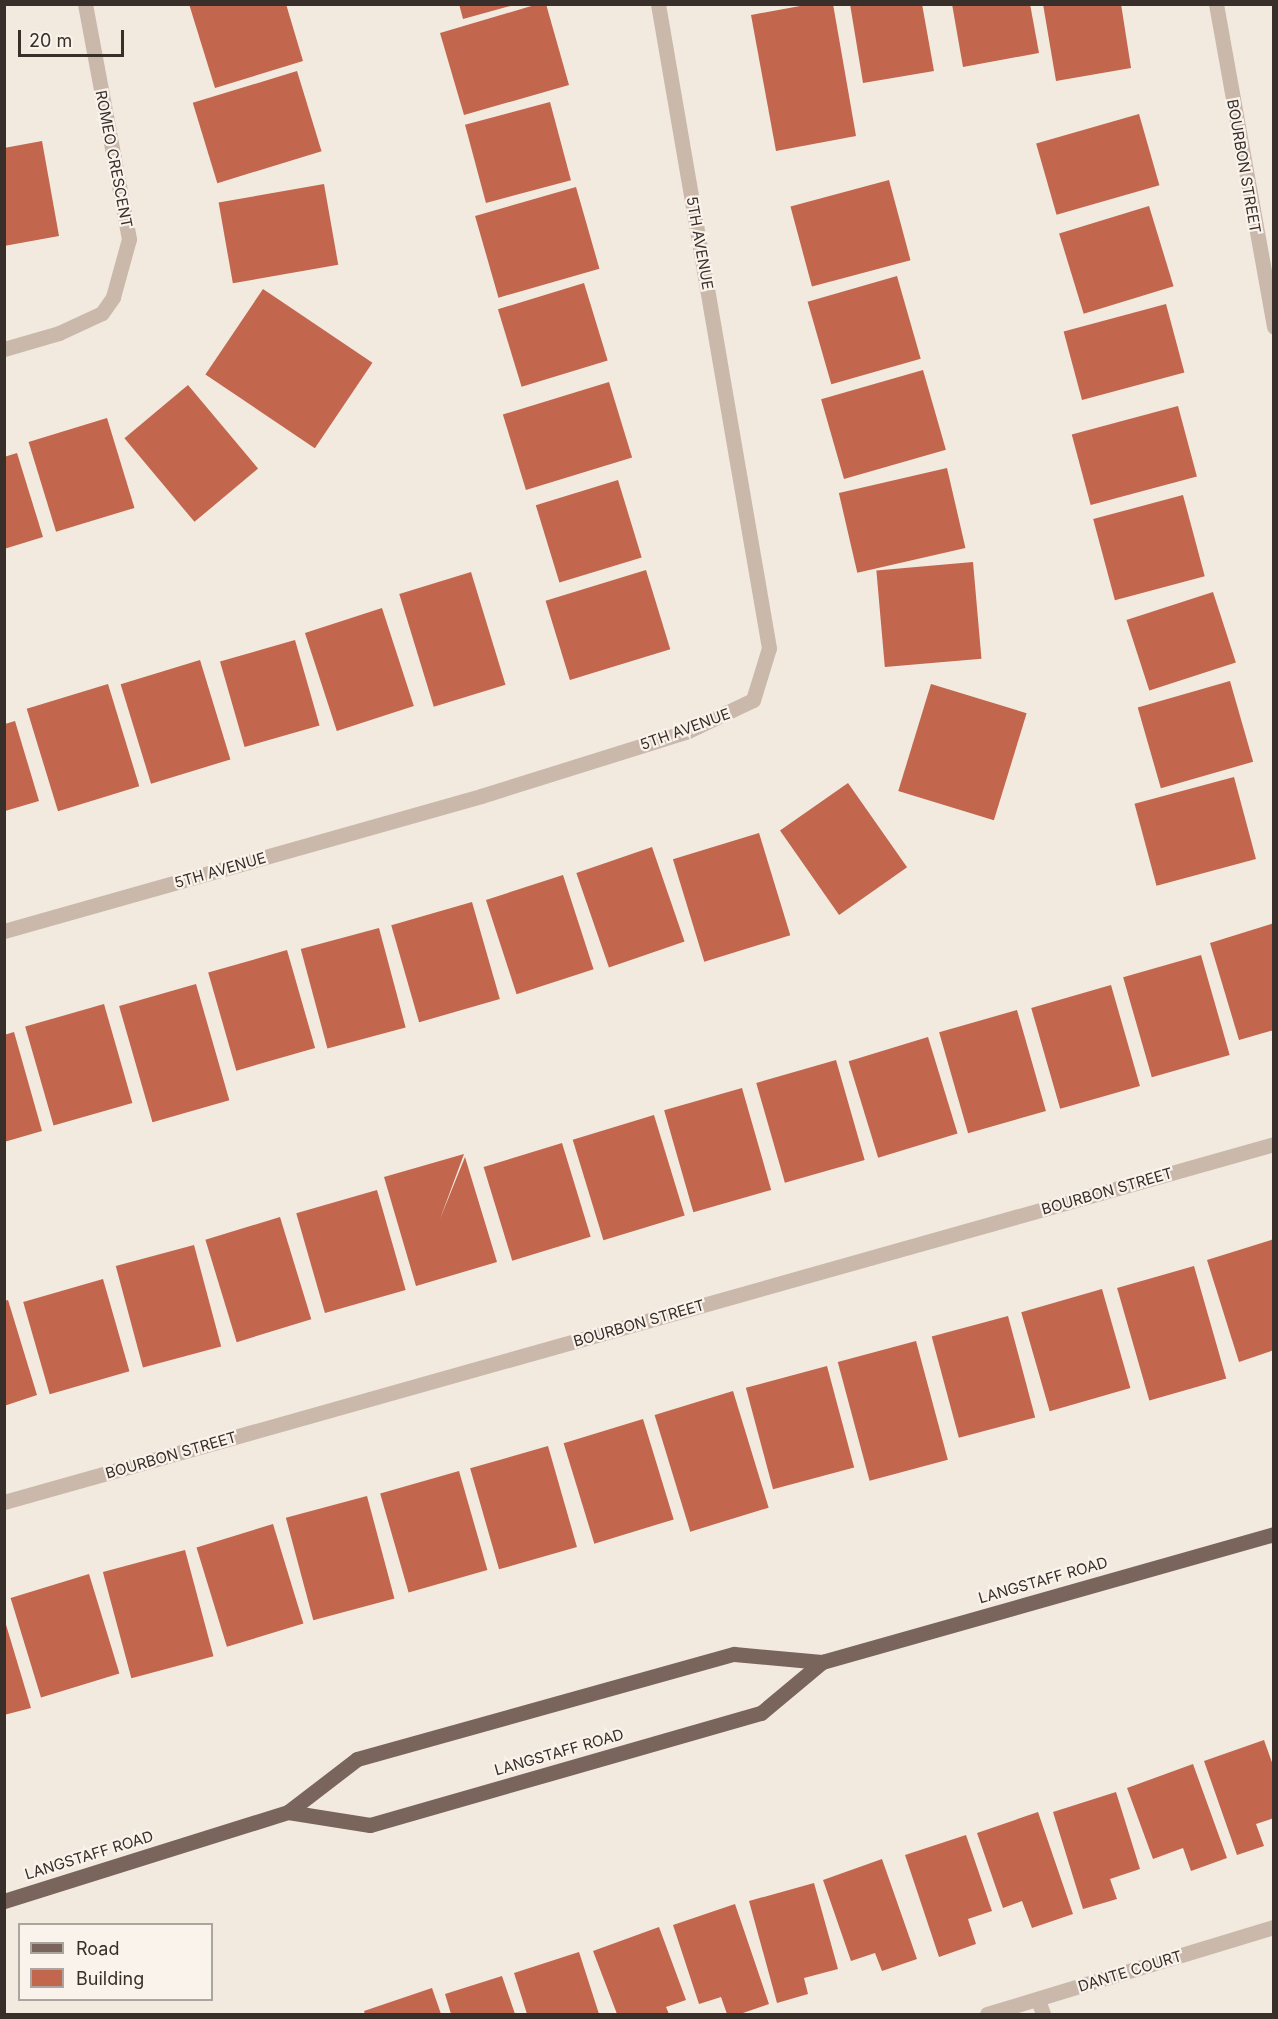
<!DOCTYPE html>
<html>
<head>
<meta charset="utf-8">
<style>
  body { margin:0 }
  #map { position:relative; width:1278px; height:2019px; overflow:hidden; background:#f2e9df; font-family:Inter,sans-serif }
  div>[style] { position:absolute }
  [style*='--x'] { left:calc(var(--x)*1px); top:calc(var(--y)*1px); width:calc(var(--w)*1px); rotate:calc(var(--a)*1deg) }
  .building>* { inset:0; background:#c2664e; transform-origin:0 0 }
  .minor>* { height:15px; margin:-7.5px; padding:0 7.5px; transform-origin:7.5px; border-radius:7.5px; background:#cab8ab }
  .major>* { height:15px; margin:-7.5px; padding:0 7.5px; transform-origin:7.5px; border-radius:7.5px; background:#7a655c }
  span { translate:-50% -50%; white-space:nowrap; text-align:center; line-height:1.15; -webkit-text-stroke:4.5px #faf3ec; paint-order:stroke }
  .street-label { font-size:15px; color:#382e2a }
  .frame { position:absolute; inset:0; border:6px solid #382e2a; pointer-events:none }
  .legend { position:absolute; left:18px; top:1923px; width:195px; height:78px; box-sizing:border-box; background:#faf3ec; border:2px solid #aca49e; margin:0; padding:8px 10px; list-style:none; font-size:18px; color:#382e2a }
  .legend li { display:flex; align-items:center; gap:12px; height:30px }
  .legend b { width:30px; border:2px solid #aca49e }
  .scale { position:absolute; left:18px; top:30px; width:106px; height:27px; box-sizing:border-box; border:3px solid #382e2a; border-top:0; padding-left:8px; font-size:18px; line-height:21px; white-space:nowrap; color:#382e2a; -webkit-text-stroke:4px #faf3ec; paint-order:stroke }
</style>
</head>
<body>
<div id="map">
  <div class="building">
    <div style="clip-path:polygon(189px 4px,286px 4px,303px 61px,215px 88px)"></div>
    <div style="clip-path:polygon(459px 4px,514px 4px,514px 5px,463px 19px)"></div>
    <div style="clip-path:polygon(538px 4px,546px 4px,569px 85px,464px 115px,440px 33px)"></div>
    <div style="clip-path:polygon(811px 4px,833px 4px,856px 136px,776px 151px,751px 15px)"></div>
    <div style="clip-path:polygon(850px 4px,922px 4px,934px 71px,863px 83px)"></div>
    <div style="clip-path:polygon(952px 4px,1030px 4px,1039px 53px,963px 67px)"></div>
    <div style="clip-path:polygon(1043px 4px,1121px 4px,1131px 68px,1056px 81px)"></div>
    <div style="left:297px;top:71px;width:84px;height:109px;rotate:73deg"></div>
    <div style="left:550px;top:102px;width:81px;height:88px;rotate:75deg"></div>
    <div style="left:1139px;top:114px;width:74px;height:107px;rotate:74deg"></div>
    <div style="clip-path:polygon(42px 141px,59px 236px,4px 246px,4px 148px)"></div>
    <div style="left:889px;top:180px;width:83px;height:102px;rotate:75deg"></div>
    <div style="left:324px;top:184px;width:82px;height:107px;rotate:80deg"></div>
    <div style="left:576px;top:187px;width:85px;height:105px;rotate:74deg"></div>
    <div style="left:1149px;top:206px;width:84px;height:94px;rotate:73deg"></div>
    <div style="left:897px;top:276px;width:86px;height:93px;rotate:74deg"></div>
    <div style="left:584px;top:283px;width:81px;height:90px;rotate:73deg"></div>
    <div style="left:263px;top:289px;width:132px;height:103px;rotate:34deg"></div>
    <div style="left:1166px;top:304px;width:71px;height:106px;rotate:75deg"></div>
    <div style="left:923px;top:370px;width:83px;height:106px;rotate:74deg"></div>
    <div style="left:609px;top:382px;width:79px;height:111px;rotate:73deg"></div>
    <div style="left:188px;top:385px;width:109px;height:83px;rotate:50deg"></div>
    <div style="left:1178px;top:406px;width:73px;height:110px;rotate:75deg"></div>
    <div style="left:107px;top:418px;width:94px;height:82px;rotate:73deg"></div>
    <div style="clip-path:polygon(17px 453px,43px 537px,4px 549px,4px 457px)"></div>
    <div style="left:947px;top:468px;width:82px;height:111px;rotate:77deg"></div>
    <div style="left:618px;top:480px;width:81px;height:86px;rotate:73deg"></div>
    <div style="left:1183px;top:495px;width:84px;height:93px;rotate:75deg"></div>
    <div style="left:973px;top:562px;width:97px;height:97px;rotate:85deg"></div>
    <div style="left:646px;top:570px;width:83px;height:105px;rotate:73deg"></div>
    <div style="left:471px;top:572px;width:118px;height:75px;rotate:73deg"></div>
    <div style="left:1213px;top:592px;width:74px;height:91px;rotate:72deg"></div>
    <div style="left:382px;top:608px;width:103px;height:81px;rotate:72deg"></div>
    <div style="left:295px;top:640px;width:89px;height:78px;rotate:74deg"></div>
    <div style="left:200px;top:660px;width:104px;height:83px;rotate:73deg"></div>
    <div style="left:1230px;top:681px;width:84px;height:96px;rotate:74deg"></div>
    <div style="left:108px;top:684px;width:107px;height:85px;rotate:73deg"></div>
    <div style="left:931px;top:684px;width:100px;height:112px;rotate:17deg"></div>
    <div style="clip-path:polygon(15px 721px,39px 801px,5px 811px,5px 724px)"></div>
    <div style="left:1234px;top:777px;width:85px;height:103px;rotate:75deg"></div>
    <div style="left:848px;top:783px;width:103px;height:83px;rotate:55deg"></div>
    <div style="left:759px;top:833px;width:107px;height:90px;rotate:73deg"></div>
    <div style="left:652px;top:847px;width:100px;height:80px;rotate:71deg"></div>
    <div style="left:563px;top:875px;width:99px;height:81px;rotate:72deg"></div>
    <div style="left:472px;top:902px;width:101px;height:84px;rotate:74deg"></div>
    <div style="clip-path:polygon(1274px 923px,1274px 1030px,1239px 1040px,1210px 943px)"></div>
    <div style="left:379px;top:928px;width:103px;height:81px;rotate:75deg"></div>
    <div style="left:287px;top:950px;width:102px;height:82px;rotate:74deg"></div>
    <div style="left:1201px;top:955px;width:104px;height:81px;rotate:74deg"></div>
    <div style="left:196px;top:984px;width:121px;height:80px;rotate:74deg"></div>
    <div style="left:1111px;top:985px;width:105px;height:83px;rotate:74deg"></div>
    <div style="left:104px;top:1004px;width:103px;height:82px;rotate:74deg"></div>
    <div style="left:1017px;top:1010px;width:105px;height:81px;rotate:74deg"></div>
    <div style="clip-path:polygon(14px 1032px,42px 1131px,4px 1142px,4px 1035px)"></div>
    <div style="left:928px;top:1037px;width:101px;height:83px;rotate:73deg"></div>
    <div style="left:836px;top:1060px;width:104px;height:83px;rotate:74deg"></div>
    <div style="left:742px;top:1088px;width:106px;height:81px;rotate:74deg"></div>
    <div style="left:654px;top:1115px;width:105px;height:85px;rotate:73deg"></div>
    <div style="left:562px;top:1143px;width:98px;height:82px;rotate:73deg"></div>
    <div style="clip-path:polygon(464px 1154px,440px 1219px,465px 1157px,497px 1262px,416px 1286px,384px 1177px)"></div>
    <div style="left:377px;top:1190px;width:104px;height:84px;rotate:74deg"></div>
    <div style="left:280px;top:1217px;width:107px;height:78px;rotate:73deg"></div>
    <div style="clip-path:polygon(1274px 1239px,1274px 1350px,1239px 1362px,1207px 1260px)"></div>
    <div style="left:194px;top:1245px;width:105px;height:81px;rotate:75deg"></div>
    <div style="left:1194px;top:1266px;width:117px;height:80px;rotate:74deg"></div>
    <div style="left:103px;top:1279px;width:96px;height:83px;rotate:74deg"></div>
    <div style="left:1102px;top:1289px;width:103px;height:84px;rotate:74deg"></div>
    <div style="clip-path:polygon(8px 1300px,37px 1395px,4px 1406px,4px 1301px)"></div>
    <div style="left:1008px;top:1316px;width:105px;height:79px;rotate:75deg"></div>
    <div style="left:916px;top:1341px;width:123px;height:81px;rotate:75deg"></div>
    <div style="left:827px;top:1366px;width:105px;height:84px;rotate:75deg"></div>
    <div style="left:733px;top:1391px;width:122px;height:82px;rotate:73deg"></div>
    <div style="left:643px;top:1419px;width:105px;height:83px;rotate:73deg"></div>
    <div style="left:548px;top:1446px;width:105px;height:81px;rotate:74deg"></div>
    <div style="left:459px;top:1471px;width:103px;height:82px;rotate:74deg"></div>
    <div style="left:367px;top:1496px;width:106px;height:84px;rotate:75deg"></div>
    <div style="left:273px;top:1524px;width:104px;height:80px;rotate:73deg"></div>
    <div style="left:185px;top:1550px;width:110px;height:85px;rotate:75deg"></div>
    <div style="left:89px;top:1574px;width:104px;height:82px;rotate:73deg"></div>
    <div style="clip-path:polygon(4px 1618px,31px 1708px,4px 1715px)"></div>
    <div style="clip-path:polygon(1264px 1740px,1274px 1768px,1274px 1818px,1256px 1824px,1264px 1846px,1237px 1855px,1204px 1761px)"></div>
    <div style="clip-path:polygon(1193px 1764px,1227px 1858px,1191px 1871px,1183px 1848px,1153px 1859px,1127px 1788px)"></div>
    <div style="clip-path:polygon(1116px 1792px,1140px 1869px,1110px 1879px,1117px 1899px,1083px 1909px,1053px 1812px)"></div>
    <div style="clip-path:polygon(1038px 1812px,1073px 1914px,1032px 1928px,1022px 1901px,1003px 1908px,977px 1833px)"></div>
    <div style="clip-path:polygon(966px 1835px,992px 1911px,968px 1919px,976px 1944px,939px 1957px,905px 1855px)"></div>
    <div style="clip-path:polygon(882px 1859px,917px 1959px,882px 1971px,875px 1953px,851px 1961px,823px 1880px)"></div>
    <div style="clip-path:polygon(814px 1883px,838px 1969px,804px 1978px,808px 1994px,777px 2003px,749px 1901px)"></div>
    <div style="clip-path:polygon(735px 1904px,769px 2004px,740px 2014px,727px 2014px,721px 1997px,699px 2004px,673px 1925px)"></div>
    <div style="clip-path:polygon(659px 1927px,686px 2000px,666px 2007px,669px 2014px,617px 2014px,593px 1951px)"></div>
    <div style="clip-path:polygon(579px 1952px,599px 2014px,527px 2014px,514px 1973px)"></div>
    <div style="clip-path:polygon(502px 1976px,515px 2014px,451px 2014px,445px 1994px)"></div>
    <div style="clip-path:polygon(432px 1988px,441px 2014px,365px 2014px,364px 2011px)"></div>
  </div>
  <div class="minor">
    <div style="--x:1216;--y:4;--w:328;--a:79.8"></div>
    <div style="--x:4;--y:349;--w:57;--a:-16.2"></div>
    <div style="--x:59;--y:333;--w:47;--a:-24.9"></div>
    <div style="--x:102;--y:313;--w:19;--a:-55"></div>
    <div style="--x:113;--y:297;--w:60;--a:-74.6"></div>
    <div style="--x:129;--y:239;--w:239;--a:-100.6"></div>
    <div style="--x:4;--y:931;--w:496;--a:-15.8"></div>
    <div style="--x:481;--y:796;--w:217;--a:-17.4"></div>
    <div style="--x:688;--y:731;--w:72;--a:-25.5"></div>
    <div style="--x:753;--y:700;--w:54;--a:-72.9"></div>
    <div style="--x:769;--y:648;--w:653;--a:-99.78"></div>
    <div style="--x:4;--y:1502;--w:1319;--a:-15.74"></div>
    <div style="--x:1038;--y:2000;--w:15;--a:70"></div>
    <div style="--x:987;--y:2014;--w:300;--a:-16.9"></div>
  </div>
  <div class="major">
    <div style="--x:288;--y:1812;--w:83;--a:9"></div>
    <div style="--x:370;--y:1825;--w:407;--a:-16"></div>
    <div style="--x:761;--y:1713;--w:80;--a:-39.9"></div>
    <div style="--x:4;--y:1901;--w:298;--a:-17.4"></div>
    <div style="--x:288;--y:1812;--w:87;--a:-37.5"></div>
    <div style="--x:357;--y:1759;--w:391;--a:-15.6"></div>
    <div style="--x:734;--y:1654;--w:88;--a:5.2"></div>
    <div style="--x:822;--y:1662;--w:470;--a:-15.8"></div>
  </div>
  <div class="street-label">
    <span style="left:114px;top:159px;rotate:79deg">ROMEO CRESCENT</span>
    <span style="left:1244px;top:166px;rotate:80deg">BOURBON STREET</span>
    <span style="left:700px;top:243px;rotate:80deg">5TH AVENUE</span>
    <span style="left:685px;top:729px;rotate:-20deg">5TH AVENUE</span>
    <span style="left:220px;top:870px;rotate:-16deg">5TH AVENUE</span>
    <span style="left:1107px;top:1191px;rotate:-16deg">BOURBON STREET</span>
    <span style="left:639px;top:1323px;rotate:-16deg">BOURBON STREET</span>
    <span style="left:171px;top:1455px;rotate:-16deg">BOURBON STREET</span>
    <span style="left:1043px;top:1580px;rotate:-16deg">LANGSTAFF ROAD</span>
    <span style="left:559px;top:1752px;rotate:-16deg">LANGSTAFF ROAD</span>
    <span style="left:89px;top:1855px;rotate:-17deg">LANGSTAFF ROAD</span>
    <span style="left:1130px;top:1971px;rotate:-17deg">DANTE COURT</span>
  </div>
  <div class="frame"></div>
  <ul class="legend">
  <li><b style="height:8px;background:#7a655c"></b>Road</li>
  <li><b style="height:16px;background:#c2664e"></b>Building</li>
  </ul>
  <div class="scale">20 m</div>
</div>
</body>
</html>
